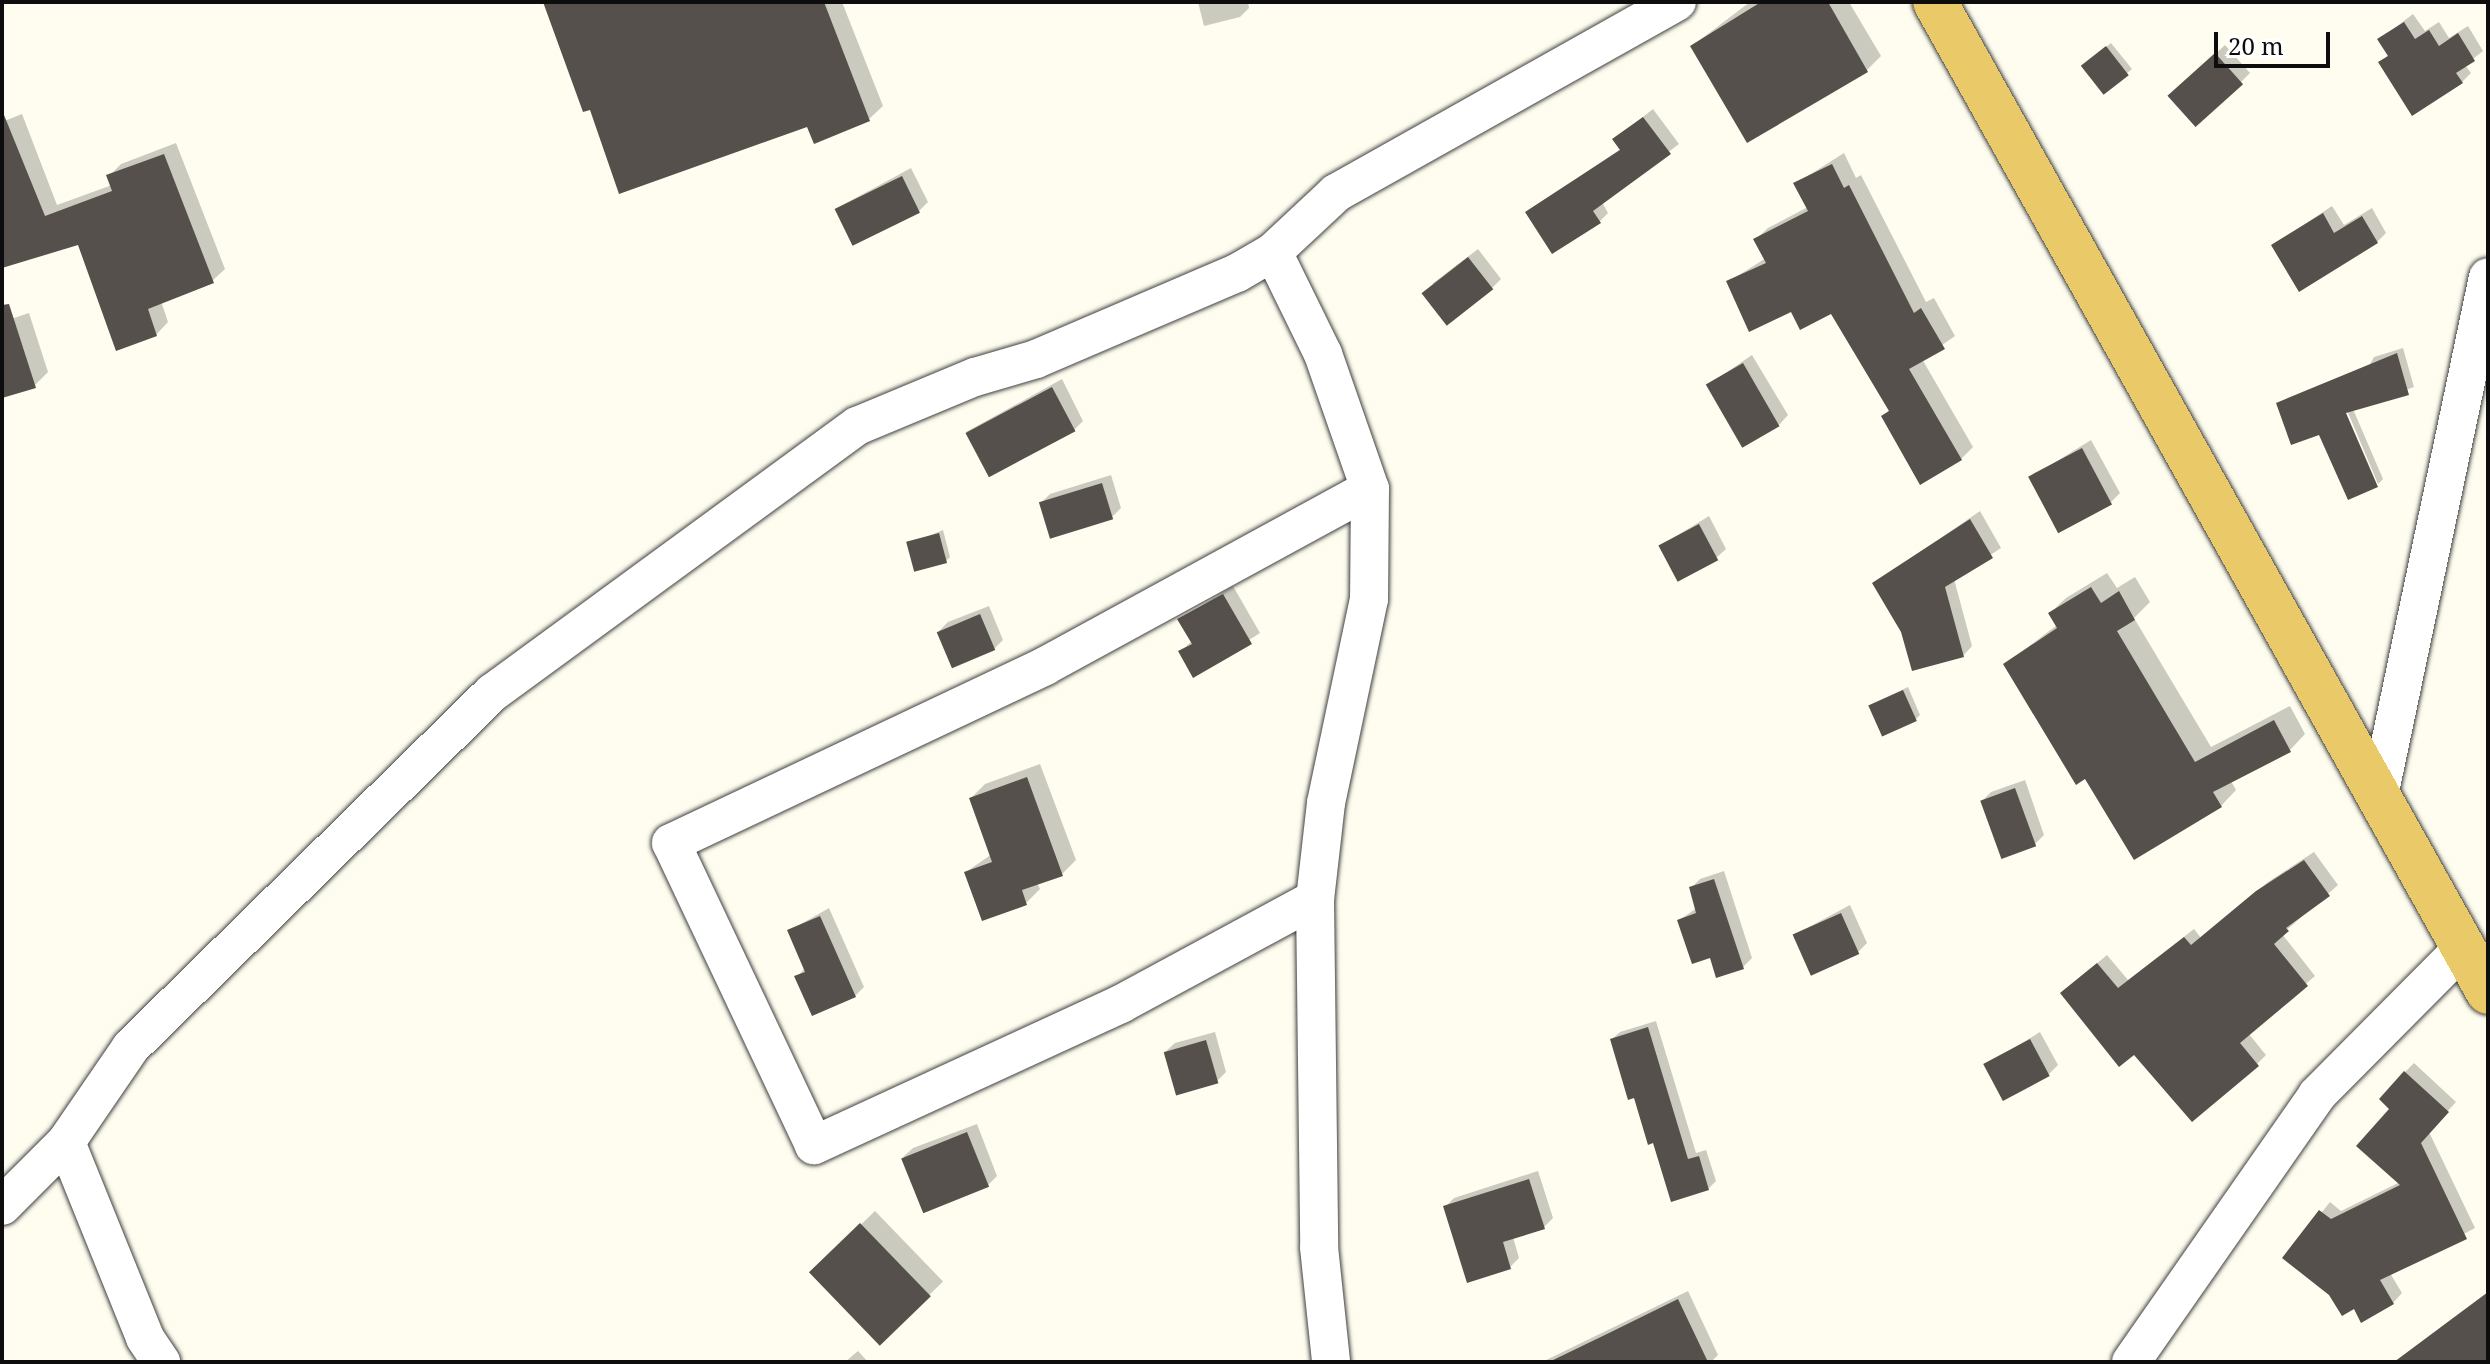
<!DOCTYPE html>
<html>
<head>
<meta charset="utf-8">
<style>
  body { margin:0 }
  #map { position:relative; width:2490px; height:1364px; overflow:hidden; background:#fefdef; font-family:"Noto Serif",serif }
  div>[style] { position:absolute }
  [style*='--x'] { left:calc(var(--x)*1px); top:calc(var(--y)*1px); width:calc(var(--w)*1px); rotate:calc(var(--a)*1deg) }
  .shadow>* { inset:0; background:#0003; transform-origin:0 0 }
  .building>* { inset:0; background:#55504b; transform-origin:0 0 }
  .roads { filter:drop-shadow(0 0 2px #404040) drop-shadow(0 0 2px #404040) }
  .minor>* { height:38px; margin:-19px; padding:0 19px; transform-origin:19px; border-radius:19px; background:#fff }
  .trunk>* { height:44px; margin:-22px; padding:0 22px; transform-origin:22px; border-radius:22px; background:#eac969 }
  span { translate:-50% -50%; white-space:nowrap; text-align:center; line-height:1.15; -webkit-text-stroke:8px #fff; paint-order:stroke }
  .frame { position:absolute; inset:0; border:4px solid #0d0d0d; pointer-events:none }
  .scale { position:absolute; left:2214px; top:32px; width:116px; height:36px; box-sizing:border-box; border:4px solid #0d0d0d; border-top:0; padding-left:10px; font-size:24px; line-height:28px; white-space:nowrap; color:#0d0d0d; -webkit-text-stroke:6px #fff; paint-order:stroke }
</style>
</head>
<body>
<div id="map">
  <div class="shadow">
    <i style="clip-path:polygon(546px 2px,842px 2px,883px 106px,869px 119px,808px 125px,592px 107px)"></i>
    <i style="clip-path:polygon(1198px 2px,1248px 2px,1249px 8px,1240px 17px,1204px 26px)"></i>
    <i style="clip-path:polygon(1750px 2px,1849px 2px,1881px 56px,1867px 70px,1692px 46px)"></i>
    <i style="clip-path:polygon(2413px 14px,2425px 31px,2439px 22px,2449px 38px,2468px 26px,2483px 51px,2465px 65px,2471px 73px,2462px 82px,2381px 63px,2389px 54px,2380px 39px)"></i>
    <i style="clip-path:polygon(2111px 43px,2132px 69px,2104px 92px,2088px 62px)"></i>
    <i style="clip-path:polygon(2225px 45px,2250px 73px,2241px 82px,2179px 87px)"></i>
    <i style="clip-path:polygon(1653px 109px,1679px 144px,1602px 202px,1608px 213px,1599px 222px,1528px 212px,1622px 148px,1615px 139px)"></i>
    <i style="clip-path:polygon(22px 114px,57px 205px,112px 185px,109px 176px,121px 164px,176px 143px,225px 269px,212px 281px,161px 301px,168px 322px,156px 335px,79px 243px,2px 265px,2px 122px)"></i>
    <i style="clip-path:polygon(1844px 153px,1856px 178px,1861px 175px,1926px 302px,1934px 298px,1955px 336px,1922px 359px,1973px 447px,1961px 459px,1883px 416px,1890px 410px,1832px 311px,1792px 310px,1728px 282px,1766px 258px,1756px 239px,1768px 228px,1808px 207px,1795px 184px)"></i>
    <i style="clip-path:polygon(911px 168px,928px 202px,919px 211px,837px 208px)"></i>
    <i style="clip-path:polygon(2332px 206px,2344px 225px,2372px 208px,2386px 233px,2377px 242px,2273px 245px)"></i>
    <i style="clip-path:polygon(1478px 249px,1501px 279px,1492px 288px,1432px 284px)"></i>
    <i style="clip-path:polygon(29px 313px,48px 372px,34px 386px,2px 396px,2px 322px)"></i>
    <i style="clip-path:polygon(2403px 348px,2414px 387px,2353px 409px,2383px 479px,2378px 484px,2344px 403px,2320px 432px,2278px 403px,2369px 366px,2374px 357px)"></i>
    <i style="clip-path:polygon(1752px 355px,1788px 415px,1779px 425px,1708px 385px)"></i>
    <i style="clip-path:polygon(1062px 379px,1083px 421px,1074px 430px,966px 432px)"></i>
    <i style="clip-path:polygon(2091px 440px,2120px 493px,2111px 502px,2031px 477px)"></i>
    <i style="clip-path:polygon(1111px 475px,1121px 508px,1112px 517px,1041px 503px,1050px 494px)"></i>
    <i style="clip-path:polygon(1980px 511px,2001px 548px,1954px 579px,1972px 646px,1963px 656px,1903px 632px,1874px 584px)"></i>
    <i style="clip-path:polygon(1709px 516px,1726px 549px,1716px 558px,1660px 546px)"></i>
    <i style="clip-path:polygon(943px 530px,950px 557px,946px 561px,909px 544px)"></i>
    <i style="clip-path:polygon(2107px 573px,2117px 588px,2135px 577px,2150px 602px,2134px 618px,2211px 747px,2290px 706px,2305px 734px,2290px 750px,2231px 781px,2236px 790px,2221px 806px,2085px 776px,2006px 664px,2057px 625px,2050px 613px,2066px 598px)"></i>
    <i style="clip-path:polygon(1233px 586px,1260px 633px,1194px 675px,1180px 652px,1192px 641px,1180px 619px)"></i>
    <i style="clip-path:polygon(989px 606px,1003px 640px,994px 649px,939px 631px,948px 622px)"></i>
    <i style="clip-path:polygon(1908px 687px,1920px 715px,1916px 719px,1870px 705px)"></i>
    <i style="clip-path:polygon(1040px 764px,1076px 860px,1062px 874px,1037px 883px,1040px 889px,1026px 903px,966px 872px,992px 854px,971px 798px,985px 784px)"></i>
    <i style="clip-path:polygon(2025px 780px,2044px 835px,2035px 844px,1982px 801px,1991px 792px)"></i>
    <i style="clip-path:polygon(2314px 852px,2338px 885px,2282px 934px,2315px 976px,2248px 1033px,2266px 1055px,2257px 1064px,2072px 984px,2107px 955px,2128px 980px,2194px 929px,2201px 938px,2268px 882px)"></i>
    <i style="clip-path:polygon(1724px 871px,1752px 958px,1743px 967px,1711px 955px,1679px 920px,1697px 908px,1691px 888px,1700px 879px)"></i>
    <i style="clip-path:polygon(1850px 905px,1867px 943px,1858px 952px,1794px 935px)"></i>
    <i style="clip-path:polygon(829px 908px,864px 987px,855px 996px,797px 977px,805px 968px,789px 931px)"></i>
    <i style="clip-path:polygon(1656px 1021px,1696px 1153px,1706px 1150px,1716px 1181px,1708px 1189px,1654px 1141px,1612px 1039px,1620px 1032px)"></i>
    <i style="clip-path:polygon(1215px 1032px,1226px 1072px,1217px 1081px,1165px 1052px,1175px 1043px)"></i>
    <i style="clip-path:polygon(2040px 1032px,2058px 1065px,2049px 1074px,1986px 1065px)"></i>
    <i style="clip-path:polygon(2414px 1063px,2456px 1102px,2429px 1132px,2475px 1228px,2390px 1273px,2402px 1293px,2393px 1303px,2354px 1306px,2285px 1258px,2330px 1202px,2341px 1211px,2400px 1182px,2392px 1109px,2405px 1072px)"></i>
    <i style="clip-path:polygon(977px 1124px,997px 1176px,988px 1185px,903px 1157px,913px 1148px)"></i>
    <i style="clip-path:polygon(1538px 1171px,1553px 1218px,1544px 1227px,1513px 1237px,1519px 1258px,1510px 1267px,1445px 1207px,1454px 1198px)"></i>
    <i style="left:875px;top:1211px;width:98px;height:88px;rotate:46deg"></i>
    <i style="clip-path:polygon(1688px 1291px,1718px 1355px,1711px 1362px,1542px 1362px)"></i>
    <i style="clip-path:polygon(858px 1351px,868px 1362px,845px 1362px)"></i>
  </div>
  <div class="building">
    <i style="clip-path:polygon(543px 2px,824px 2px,870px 121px,814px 144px,807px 127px,619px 194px,590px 110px,583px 112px)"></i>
    <i style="clip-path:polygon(1761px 2px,1828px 2px,1868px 72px,1747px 143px,1690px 46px)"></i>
    <i style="clip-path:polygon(2404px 22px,2415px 39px,2429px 30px,2439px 46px,2458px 33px,2475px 61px,2456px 73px,2463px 83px,2412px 116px,2378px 62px,2388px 56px,2377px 39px)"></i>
    <i style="left:2106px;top:46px;width:37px;height:32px;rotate:52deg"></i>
    <i style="left:2215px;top:53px;width:42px;height:64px;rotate:48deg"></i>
    <i style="clip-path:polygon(2px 110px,45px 216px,112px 191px,106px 175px,164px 154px,214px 283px,148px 309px,157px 336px,116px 351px,78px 245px,2px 268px)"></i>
    <i style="clip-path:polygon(1643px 117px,1671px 154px,1593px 211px,1601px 223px,1552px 254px,1525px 212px,1620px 150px,1612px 139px)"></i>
    <i style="clip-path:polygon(1832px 164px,1844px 188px,1849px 185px,1914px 313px,1921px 308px,1945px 349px,1909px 369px,1962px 460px,1920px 485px,1881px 416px,1889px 411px,1831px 314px,1800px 330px,1791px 312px,1749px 332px,1726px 281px,1766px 263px,1753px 239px,1808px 211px,1793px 183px)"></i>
    <i style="left:902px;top:176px;width:41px;height:75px;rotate:64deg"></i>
    <i style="clip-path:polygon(2323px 213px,2334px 233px,2362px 216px,2378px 243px,2299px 292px,2271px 245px)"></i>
    <i style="left:1468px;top:257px;width:41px;height:59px;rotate:52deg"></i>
    <i style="clip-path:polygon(9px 304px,36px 388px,2px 398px,2px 305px)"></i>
    <i style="clip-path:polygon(2397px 353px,2409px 395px,2346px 413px,2378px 487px,2348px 500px,2319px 435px,2291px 445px,2276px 403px)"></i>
    <i style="left:1743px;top:363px;width:73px;height:43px;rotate:60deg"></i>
    <i style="left:1052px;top:387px;width:50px;height:98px;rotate:62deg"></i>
    <i style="left:2082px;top:448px;width:64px;height:61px;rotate:62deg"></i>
    <i style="left:1102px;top:483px;width:38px;height:66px;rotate:73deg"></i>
    <i style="clip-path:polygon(1970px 519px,1993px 558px,1945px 587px,1964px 657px,1912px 671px,1901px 632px,1872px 583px)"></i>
    <i style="left:1699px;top:524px;width:41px;height:46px;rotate:62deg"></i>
    <i style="left:939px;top:533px;width:31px;height:34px;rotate:75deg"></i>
    <i style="clip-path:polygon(2091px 587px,2101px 603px,2119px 591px,2135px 620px,2117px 631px,2195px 762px,2274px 720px,2291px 752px,2213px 792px,2222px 807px,2134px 860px,2085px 779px,2076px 785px,2003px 664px,2057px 628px,2048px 613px)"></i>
    <i style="clip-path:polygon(1223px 594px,1252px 644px,1193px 678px,1178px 651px,1192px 644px,1177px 619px)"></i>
    <i style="left:980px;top:614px;width:39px;height:47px;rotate:67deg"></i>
    <i style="left:1903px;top:690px;width:34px;height:38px;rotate:66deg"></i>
    <i style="clip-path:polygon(1027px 777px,1063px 876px,1022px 890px,1027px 905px,982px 921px,964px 872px,992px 862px,969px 798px)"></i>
    <i style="left:2015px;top:788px;width:62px;height:37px;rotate:70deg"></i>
    <i style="clip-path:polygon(2304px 860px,2330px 896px,2286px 928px,2289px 931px,2274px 944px,2308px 986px,2240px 1043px,2259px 1066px,2192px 1122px,2134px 1055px,2119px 1067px,2060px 993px,2097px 963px,2118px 988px,2184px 937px,2191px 945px,2256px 891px)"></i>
    <i style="clip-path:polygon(1714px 879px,1744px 969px,1716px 978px,1710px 958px,1692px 964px,1677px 920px,1696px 913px,1689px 887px)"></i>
    <i style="left:1841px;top:913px;width:45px;height:53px;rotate:66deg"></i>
    <i style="clip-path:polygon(820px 916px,856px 997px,812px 1016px,794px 976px,805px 972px,787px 930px)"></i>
    <i style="clip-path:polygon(1648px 1027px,1688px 1159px,1699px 1156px,1709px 1190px,1671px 1202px,1653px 1143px,1648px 1145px,1634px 1098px,1628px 1100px,1610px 1039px)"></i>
    <i style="left:2030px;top:1039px;width:42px;height:53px;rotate:62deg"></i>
    <i style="left:1206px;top:1040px;width:45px;height:44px;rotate:74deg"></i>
    <i style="clip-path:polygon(2404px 1071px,2449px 1112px,2421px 1143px,2467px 1239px,2380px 1280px,2394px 1304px,2361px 1323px,2354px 1309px,2342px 1316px,2329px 1295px,2282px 1258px,2319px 1210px,2331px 1219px,2400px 1185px,2356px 1146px,2389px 1109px,2379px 1099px)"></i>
    <i style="left:967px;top:1132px;width:59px;height:71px;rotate:68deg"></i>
    <i style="clip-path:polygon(1529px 1179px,1545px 1229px,1503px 1242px,1511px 1269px,1467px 1283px,1443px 1206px)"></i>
    <i style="left:860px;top:1223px;width:102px;height:71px;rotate:46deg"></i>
    <i style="clip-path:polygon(2488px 1292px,2488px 1362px,2394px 1362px)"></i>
    <i style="clip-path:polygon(1678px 1299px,1708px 1362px,1549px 1362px,1609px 1333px)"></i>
  </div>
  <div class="roads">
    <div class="minor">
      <i style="--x:1273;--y:252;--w:114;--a:63.9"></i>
      <i style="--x:1323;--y:354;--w:143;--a:70.8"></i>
      <i style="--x:1370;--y:489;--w:110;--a:90.5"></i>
      <i style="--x:1369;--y:599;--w:208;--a:101.9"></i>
      <i style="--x:1326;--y:803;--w:97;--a:96.5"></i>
      <i style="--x:1315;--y:899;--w:348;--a:89.3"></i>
      <i style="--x:1319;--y:1247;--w:116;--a:84"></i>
      <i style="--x:2379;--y:796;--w:530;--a:-78.14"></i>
      <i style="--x:1315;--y:899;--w:221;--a:151.6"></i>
      <i style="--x:1121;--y:1004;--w:338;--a:155.3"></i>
      <i style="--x:814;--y:1145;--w:334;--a:-115.3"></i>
      <i style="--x:671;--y:843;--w:414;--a:-25.3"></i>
      <i style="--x:1045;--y:666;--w:370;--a:-28.6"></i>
      <i style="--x:66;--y:1142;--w:211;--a:68"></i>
      <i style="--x:145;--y:1338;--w:29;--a:56"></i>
      <i style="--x:2;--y:1206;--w:91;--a:-45"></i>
      <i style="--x:66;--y:1142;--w:115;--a:-55.6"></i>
      <i style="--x:131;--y:1047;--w:506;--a:-44.44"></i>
      <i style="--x:492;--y:693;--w:452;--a:-36.2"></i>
      <i style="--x:857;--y:426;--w:128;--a:-22.6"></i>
      <i style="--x:975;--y:377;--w:64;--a:-16.4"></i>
      <i style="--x:1036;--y:359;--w:219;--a:-23.2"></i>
      <i style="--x:1237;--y:273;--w:42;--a:-30.3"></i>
      <i style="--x:1273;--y:252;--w:86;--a:-43.1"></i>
      <i style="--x:1336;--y:193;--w:391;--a:-29.3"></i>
      <i style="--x:2131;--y:1362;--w:325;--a:-55.1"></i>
      <i style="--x:2317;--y:1095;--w:207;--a:-45.2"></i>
    </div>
    <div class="trunk">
      <i style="--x:1935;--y:2;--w:1134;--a:60.81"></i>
    </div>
  </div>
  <div class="frame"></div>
  <div class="scale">20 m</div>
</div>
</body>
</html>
